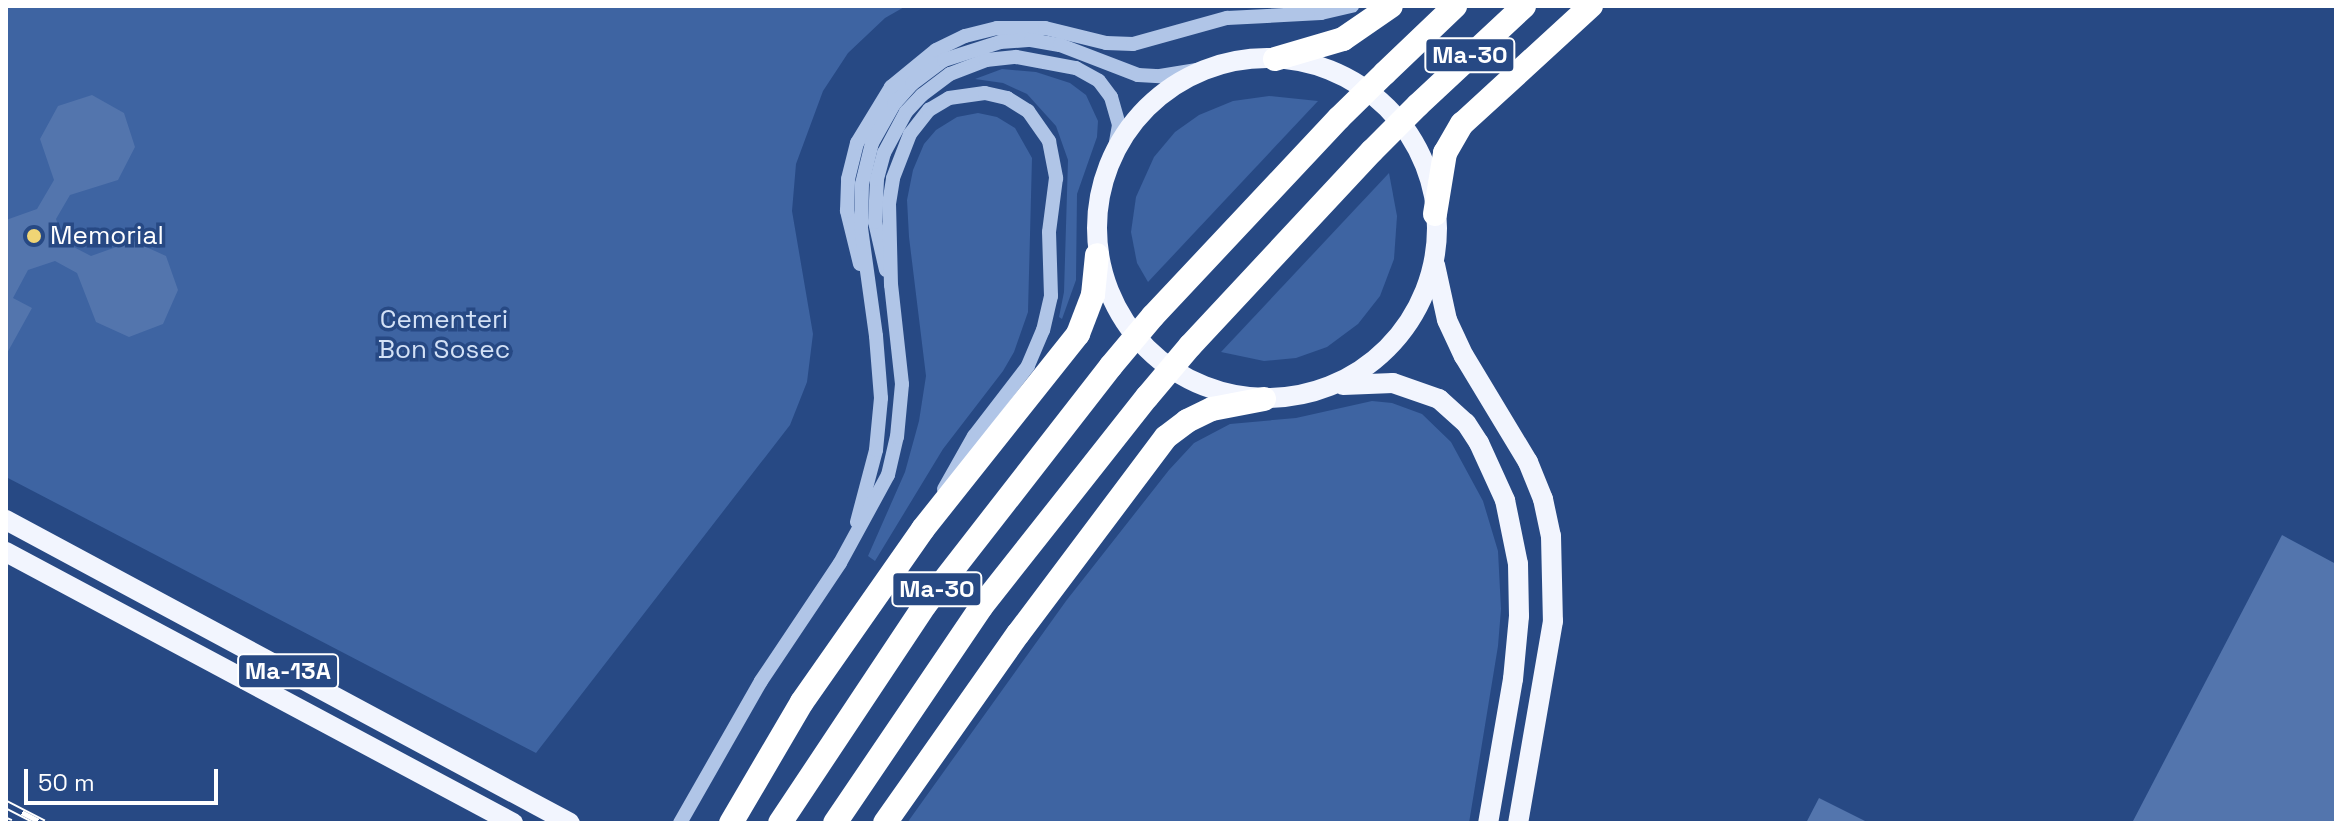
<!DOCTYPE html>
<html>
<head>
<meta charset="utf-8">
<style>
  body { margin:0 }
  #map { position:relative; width:2342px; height:829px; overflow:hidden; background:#274984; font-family:"Space Grotesk",sans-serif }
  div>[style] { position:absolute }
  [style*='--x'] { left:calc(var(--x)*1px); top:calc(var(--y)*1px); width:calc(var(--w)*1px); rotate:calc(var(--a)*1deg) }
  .green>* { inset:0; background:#3e64a2 }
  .building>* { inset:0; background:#5375ad }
  .minor>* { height:14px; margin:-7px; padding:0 7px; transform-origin:7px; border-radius:7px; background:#b0c5e7 }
  .major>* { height:20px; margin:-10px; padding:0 10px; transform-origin:10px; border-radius:10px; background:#f2f5fe }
  .major>.ring { margin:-10px; padding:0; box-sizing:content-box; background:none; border:20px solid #f2f5fe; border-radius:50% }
  .highway>* { height:24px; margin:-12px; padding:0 12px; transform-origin:12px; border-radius:12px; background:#fff }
  .rail>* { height:9px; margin-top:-4.5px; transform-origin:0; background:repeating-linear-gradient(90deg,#274984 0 18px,#fff 0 36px); box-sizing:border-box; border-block:2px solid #fff }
  .highway-bridge>* { height:24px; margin:-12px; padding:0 12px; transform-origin:12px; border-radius:12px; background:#fff }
  .dots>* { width:22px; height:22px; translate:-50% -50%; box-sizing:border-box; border:4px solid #274984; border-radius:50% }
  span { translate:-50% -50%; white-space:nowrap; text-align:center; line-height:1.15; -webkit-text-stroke:7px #274984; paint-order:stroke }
  .shield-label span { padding:2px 6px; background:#274984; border:2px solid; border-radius:6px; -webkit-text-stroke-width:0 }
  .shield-label { font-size:24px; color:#fff; font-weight:700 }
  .poi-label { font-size:26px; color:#fff }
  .left { translate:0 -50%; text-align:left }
  .park-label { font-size:26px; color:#d3e1f6 }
  .frame { position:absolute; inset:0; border:8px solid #fff; pointer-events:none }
  .scale { position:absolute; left:24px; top:769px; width:194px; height:36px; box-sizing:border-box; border:4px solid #fff; border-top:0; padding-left:10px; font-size:24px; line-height:28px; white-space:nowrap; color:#fff; -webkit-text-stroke:6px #274984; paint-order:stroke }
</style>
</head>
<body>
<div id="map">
  <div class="green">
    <i style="clip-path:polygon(6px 6px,906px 6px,885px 18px,848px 53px,823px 91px,796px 164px,792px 211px,813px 334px,807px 382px,790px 425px,536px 753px,6px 477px)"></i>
    <i style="clip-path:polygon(1002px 69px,1036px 72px,1070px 83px,1086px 95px,1098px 121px,1097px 137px,1077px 194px,1076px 280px,1062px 319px,1059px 317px,1064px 292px,1068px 160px,1056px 126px,1027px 94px,1003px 83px,975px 79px)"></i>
    <i style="clip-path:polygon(1269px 96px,1318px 101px,1148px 282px,1137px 263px,1131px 232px,1136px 197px,1154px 157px,1175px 132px,1199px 115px,1233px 101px)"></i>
    <i style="clip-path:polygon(978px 113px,997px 117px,1015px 128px,1032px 158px,1028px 312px,1014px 352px,1003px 371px,943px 449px,875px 561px,868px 556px,905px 472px,919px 421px,926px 376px,909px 237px,907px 200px,913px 170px,924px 144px,936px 130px,957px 117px)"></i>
    <i style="clip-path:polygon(1389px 173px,1397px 216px,1394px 259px,1380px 296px,1358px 324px,1327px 347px,1296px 358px,1264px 361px,1221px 352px)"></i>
    <i style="clip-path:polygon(1372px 401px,1392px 403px,1422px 414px,1451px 442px,1483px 501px,1498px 551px,1501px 609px,1498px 646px,1469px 823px,907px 823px,1066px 601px,1169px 470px,1194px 443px,1230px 424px,1296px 418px)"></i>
  </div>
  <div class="building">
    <i style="clip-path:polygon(92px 95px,124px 113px,135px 147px,118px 180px,70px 195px,56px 219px,64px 242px,91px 256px,133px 241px,166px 256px,178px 290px,163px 324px,129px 337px,96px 322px,77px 273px,55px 261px,28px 270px,13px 298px,32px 308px,6px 355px,6px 220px,37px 209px,54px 180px,40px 139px,58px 106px)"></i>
    <i style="clip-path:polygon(2282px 535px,2336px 564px,2336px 823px,2132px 823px)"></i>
    <i style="clip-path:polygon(1819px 798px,1869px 823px,1806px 823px)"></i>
  </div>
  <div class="minor">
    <i style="--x:860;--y:264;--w:55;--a:-103.8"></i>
    <i style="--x:847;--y:211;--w:32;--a:-88"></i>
    <i style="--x:848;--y:179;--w:37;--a:-76"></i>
    <i style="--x:857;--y:143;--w:66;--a:-58.7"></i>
    <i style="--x:891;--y:87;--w:58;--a:-39.4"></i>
    <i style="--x:936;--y:50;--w:32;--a:-26"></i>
    <i style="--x:965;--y:36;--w:33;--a:-14"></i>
    <i style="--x:997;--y:28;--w:48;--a:0"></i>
    <i style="--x:1045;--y:28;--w:63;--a:13.8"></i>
    <i style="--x:1106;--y:43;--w:27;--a:2"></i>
    <i style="--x:1133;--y:44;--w:98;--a:-15.5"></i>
    <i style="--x:1227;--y:18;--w:94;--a:-3"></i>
    <i style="--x:1321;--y:13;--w:32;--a:-13"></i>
    <i style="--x:886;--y:270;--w:49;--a:-102.9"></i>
    <i style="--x:875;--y:222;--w:43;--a:-87.3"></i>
    <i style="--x:877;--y:179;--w:27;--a:-75"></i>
    <i style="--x:884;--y:153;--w:47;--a:-61.8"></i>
    <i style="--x:906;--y:112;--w:23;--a:-47"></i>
    <i style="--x:922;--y:95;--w:35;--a:-37"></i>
    <i style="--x:950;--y:74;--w:39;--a:-21"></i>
    <i style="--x:986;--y:60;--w:30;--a:-6"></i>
    <i style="--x:1016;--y:57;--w:61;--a:10.4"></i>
    <i style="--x:1076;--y:68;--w:26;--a:29"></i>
    <i style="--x:1099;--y:81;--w:20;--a:53"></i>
    <i style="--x:1111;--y:97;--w:29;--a:74"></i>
    <i style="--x:1119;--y:125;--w:27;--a:100"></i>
    <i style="--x:857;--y:522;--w:74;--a:-75.2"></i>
    <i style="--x:876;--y:450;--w:52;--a:-84.5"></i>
    <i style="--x:881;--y:398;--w:62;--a:-94.6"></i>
    <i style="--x:876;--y:336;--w:109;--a:-97.9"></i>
    <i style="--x:861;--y:228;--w:44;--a:-88.7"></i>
    <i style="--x:862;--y:184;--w:42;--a:-76.3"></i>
    <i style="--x:872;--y:143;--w:45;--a:-60.6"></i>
    <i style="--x:894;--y:104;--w:27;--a:-48"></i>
    <i style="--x:912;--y:84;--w:40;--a:-37"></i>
    <i style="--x:944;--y:60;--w:59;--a:-17.8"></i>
    <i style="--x:1000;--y:42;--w:31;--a:-4"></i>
    <i style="--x:1031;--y:40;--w:29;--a:10"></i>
    <i style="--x:1060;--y:45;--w:84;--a:21"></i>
    <i style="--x:1138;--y:75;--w:22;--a:3"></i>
    <i style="--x:1160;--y:76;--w:56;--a:-9.3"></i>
    <i style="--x:680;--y:823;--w:163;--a:-60.3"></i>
    <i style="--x:761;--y:681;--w:142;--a:-56.2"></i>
    <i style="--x:840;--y:563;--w:100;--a:-61.4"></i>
    <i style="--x:888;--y:475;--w:39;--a:-77"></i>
    <i style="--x:897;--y:437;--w:53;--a:-84.6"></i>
    <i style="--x:902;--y:384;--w:100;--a:-96.3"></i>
    <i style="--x:891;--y:285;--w:81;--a:-91.4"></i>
    <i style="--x:889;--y:204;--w:26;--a:-81"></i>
    <i style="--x:893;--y:178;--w:47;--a:-68.9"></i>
    <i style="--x:910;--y:134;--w:31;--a:-52"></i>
    <i style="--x:929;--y:110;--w:23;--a:-31"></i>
    <i style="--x:949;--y:98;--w:36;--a:-8"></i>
    <i style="--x:985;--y:93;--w:23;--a:13"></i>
    <i style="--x:1007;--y:98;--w:25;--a:32"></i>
    <i style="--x:1028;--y:111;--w:37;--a:55"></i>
    <i style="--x:1049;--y:141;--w:38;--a:79"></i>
    <i style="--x:1056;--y:178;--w:54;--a:97.4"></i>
    <i style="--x:1049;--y:232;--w:64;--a:88.2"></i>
    <i style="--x:1051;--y:296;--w:35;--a:103"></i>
    <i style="--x:1043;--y:330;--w:39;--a:113"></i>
    <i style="--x:1028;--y:366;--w:88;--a:127.6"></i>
    <i style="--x:974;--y:436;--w:61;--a:119.5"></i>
  </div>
  <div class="major">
    <i class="ring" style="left:1097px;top:58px;width:320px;height:320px"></i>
    <i style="--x:1435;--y:265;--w:56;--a:77.7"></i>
    <i style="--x:1447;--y:320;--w:40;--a:65"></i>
    <i style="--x:1464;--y:356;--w:124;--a:58.9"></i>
    <i style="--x:1528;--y:462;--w:40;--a:68"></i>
    <i style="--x:1543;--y:499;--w:38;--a:78"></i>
    <i style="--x:1551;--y:536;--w:85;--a:88.7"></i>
    <i style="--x:1553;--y:621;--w:205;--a:99.8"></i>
    <i style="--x:1343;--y:385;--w:50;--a:-2.3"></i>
    <i style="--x:1393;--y:383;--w:49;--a:19.2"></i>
    <i style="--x:1439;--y:399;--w:36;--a:42"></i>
    <i style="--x:1466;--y:423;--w:24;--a:57"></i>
    <i style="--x:1479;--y:443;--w:63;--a:65.5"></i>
    <i style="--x:1505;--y:500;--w:65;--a:78.5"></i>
    <i style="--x:1518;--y:564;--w:52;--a:88.9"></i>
    <i style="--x:1519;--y:616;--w:63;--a:95.4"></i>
    <i style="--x:1513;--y:679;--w:146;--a:99.8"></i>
    <i style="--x:6;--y:520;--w:640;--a:28.25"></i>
    <i style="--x:6;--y:552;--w:575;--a:28.13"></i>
  </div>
  <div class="highway">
    <i style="--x:1275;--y:59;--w:71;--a:-16.4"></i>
    <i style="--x:1343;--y:39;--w:58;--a:-34.5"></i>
    <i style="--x:1385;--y:73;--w:97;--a:-43.7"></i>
    <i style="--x:1418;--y:105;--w:145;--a:-43"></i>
    <i style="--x:1435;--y:214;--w:62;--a:-80.7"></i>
    <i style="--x:1445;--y:153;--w:34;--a:-60"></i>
    <i style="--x:1462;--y:124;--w:175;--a:-42.5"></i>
    <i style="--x:1153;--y:316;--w:272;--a:-46.8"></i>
    <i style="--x:1190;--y:346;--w:267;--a:-47"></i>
    <i style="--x:731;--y:823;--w:140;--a:-59.6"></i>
    <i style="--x:802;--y:702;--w:211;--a:-55"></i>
    <i style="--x:923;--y:529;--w:249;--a:-51.5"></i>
    <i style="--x:1078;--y:334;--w:42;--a:-69"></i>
    <i style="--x:1093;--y:295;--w:40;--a:-84.3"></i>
    <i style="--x:780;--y:823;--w:262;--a:-56.4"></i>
    <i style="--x:925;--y:605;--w:303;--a:-52.1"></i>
    <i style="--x:835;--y:823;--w:261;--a:-55.9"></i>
    <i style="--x:981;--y:607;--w:268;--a:-51.7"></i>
    <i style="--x:885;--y:823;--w:231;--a:-54.9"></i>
    <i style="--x:1018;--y:634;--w:246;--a:-53.1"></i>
    <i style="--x:1166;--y:437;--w:26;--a:-37"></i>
    <i style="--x:1187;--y:421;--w:28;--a:-26"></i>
    <i style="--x:1212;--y:409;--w:53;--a:-10.9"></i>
  </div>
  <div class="rail">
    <i style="--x:6;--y:804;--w:42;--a:27.2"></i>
    <i style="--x:6;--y:821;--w:5;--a:22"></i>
  </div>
  <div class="highway-bridge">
    <i style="--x:1339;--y:118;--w:64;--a:-44.4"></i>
    <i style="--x:1372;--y:151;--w:65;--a:-45"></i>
    <i style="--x:1111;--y:366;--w:65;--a:-50"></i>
    <i style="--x:1147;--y:397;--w:67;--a:-49.9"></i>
  </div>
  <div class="dots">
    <i style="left:34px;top:236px;background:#f0d575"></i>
  </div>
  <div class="shield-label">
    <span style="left:1470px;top:55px">Ma-30</span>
    <span style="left:937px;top:589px">Ma-30</span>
    <span style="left:288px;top:671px">Ma-13A</span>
  </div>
  <div class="poi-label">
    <span class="left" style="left:50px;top:236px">Memorial</span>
  </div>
  <div class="park-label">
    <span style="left:444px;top:335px">Cementeri<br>Bon Sosec</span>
  </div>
  <div class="frame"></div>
  <div class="scale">50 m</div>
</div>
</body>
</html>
